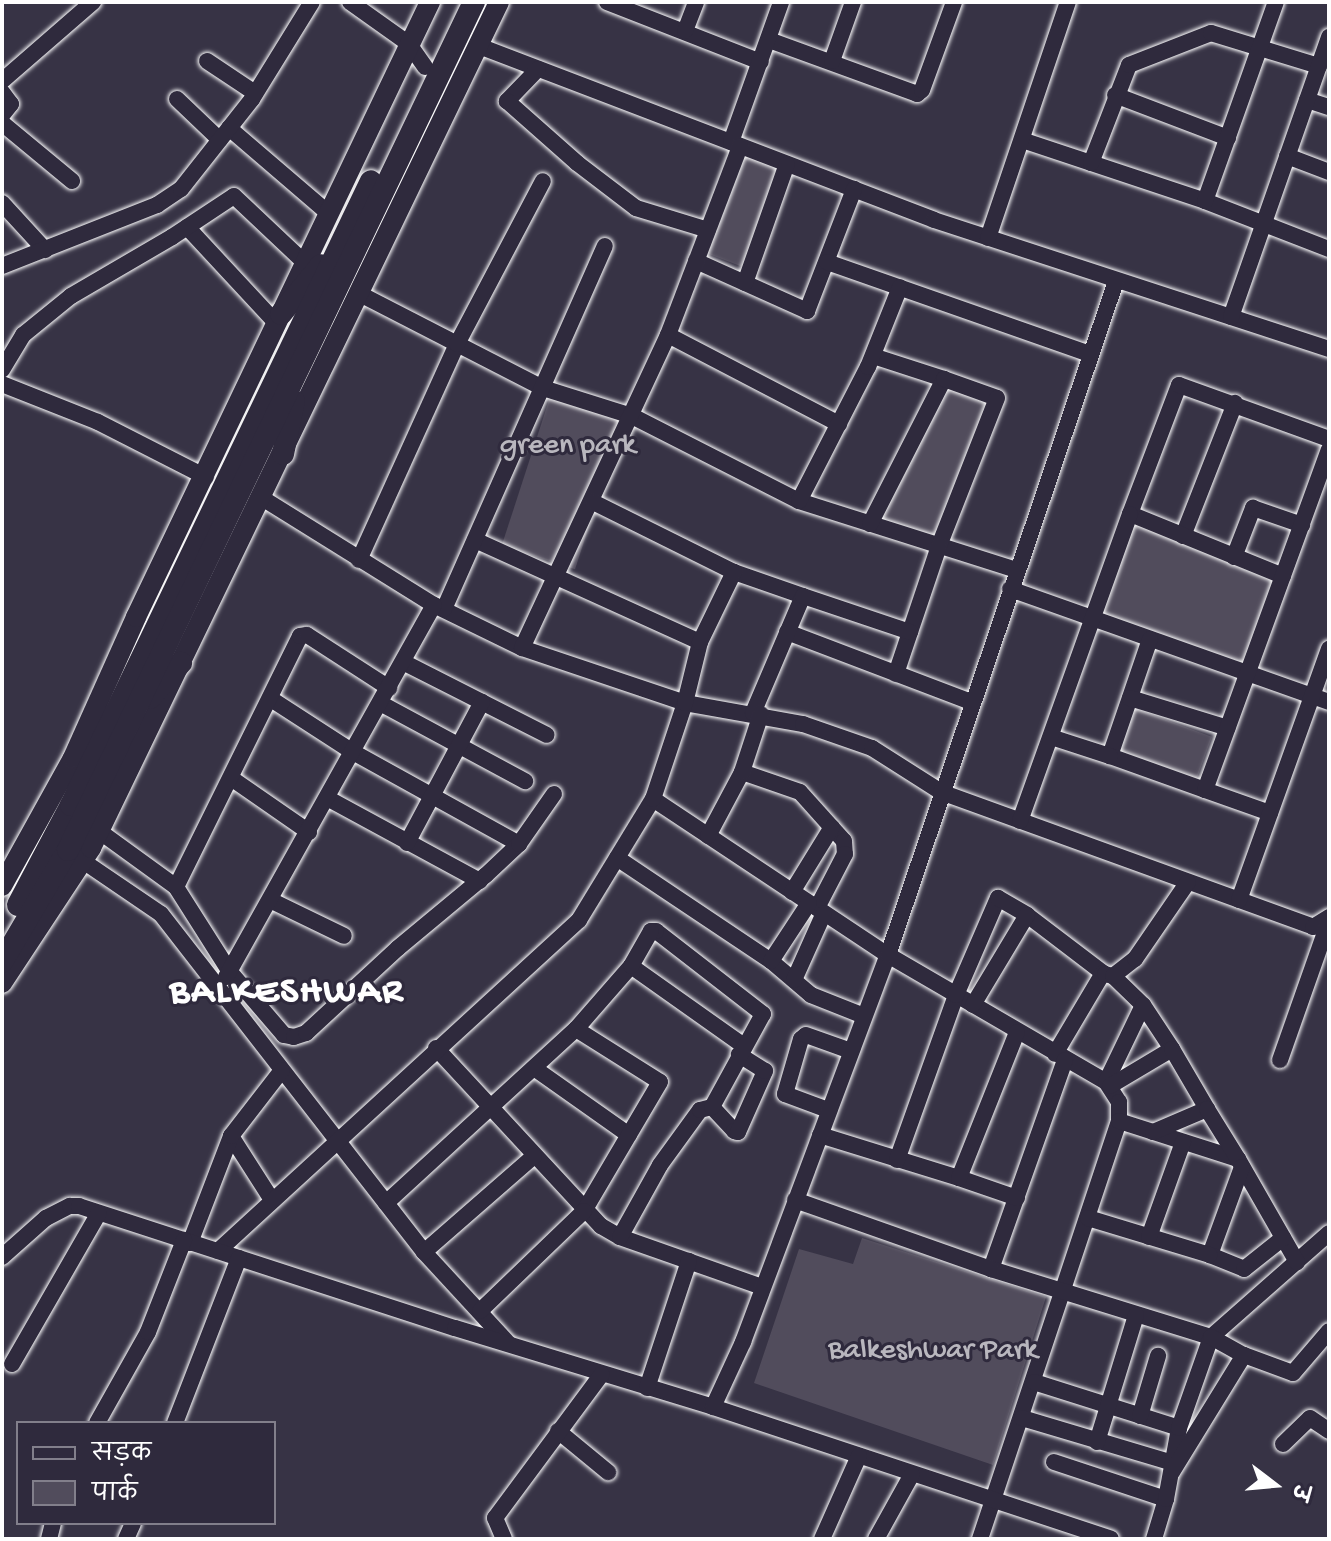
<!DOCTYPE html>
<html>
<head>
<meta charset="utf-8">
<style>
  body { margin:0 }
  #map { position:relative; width:1331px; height:1541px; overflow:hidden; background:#373345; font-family:"Gochi Hand","Playpen Sans Deva",sans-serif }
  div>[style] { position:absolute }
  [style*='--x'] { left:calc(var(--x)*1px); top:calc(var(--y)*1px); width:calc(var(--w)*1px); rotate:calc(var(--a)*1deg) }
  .green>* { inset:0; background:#514c5c; transform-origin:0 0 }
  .roads { filter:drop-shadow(0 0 2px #fff) drop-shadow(0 0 2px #fff) }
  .minor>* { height:16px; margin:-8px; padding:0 8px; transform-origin:8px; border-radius:8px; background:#2f2a3d }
  .major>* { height:20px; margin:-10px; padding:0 10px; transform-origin:10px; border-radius:10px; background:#2f2a3d }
  .highway>* { height:22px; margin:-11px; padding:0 11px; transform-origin:11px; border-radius:11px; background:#2f2a3d }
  span { translate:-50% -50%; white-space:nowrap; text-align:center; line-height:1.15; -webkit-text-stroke:6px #2f2a3d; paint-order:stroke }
  .park-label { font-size:30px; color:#b9b7be }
  .district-label { font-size:38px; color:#fff; font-weight:700; letter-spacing:2px }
  .frame { position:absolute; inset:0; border:4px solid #fff; pointer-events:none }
  .legend { position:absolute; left:16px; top:1421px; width:260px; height:104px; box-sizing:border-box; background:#2f2a3d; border:2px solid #827f8b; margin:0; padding:10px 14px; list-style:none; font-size:24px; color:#fff }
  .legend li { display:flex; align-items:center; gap:16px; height:40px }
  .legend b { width:40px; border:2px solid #827f8b }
  .north { position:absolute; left:1235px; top:1445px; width:80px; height:80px; -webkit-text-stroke:6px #2f2a3d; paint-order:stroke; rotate:106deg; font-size:22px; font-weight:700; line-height:32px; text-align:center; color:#fff }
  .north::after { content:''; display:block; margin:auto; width:28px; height:36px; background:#fff; clip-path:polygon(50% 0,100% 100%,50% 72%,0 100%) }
</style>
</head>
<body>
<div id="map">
  <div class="green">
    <i style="left:744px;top:155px;width:39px;height:105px;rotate:21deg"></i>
    <i style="clip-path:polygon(949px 385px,988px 402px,934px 537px,881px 521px)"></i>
    <i style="left:550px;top:397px;width:77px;height:156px;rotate:18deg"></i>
    <i style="left:1134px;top:519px;width:156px;height:102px;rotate:23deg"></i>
    <i style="left:1133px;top:708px;width:84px;height:49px;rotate:20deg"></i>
    <i style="clip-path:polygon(862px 1238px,1046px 1297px,993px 1465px,754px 1383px,799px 1249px,853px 1264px)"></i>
  </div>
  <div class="roads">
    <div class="minor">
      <i style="--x:350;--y:2;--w:72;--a:35.4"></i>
      <i style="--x:409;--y:44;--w:28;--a:55"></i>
      <i style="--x:607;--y:2;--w:165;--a:21.3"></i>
      <i style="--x:685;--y:31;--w:31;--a:-69"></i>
      <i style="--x:769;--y:40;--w:158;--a:20"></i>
      <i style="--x:917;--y:94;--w:6;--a:-39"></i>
      <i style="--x:922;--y:90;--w:94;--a:-70"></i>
      <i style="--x:479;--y:46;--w:487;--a:20.9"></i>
      <i style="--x:934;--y:220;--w:416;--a:18.1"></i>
      <i style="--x:207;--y:61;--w:58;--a:33.7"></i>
      <i style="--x:832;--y:61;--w:63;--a:-70.4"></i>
      <i style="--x:538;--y:69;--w:45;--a:134.1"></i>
      <i style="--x:507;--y:101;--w:94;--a:41.5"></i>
      <i style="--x:577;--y:163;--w:74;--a:37.3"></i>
      <i style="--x:636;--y:208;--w:75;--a:17"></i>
      <i style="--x:2;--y:81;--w:121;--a:-41"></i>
      <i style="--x:2;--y:92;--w:15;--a:53"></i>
      <i style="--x:11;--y:104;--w:14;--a:129"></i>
      <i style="--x:1115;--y:95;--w:121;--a:20.8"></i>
      <i style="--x:177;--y:99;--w:59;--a:43.6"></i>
      <i style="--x:1307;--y:100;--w:23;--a:18"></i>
      <i style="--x:2;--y:123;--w:91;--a:39.6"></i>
      <i style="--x:229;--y:128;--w:130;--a:40.6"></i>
      <i style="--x:1022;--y:140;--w:193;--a:18.4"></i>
      <i style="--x:1205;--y:201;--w:133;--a:21.2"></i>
      <i style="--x:731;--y:142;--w:149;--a:-70.3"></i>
      <i style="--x:1287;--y:156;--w:45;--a:20.9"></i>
      <i style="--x:1091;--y:163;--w:105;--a:-68.8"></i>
      <i style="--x:1129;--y:65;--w:88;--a:-21.3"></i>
      <i style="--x:1211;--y:33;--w:113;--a:17"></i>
      <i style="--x:1205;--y:201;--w:211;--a:-70.4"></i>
      <i style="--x:2;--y:203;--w:64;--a:47.5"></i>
      <i style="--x:187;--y:227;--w:132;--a:47.1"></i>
      <i style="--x:988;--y:238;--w:249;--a:-71.3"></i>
      <i style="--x:696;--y:261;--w:122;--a:24.2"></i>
      <i style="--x:807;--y:311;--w:131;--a:-68.9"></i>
      <i style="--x:827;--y:262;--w:278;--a:19.3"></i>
      <i style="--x:2;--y:266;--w:167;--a:-21.5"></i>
      <i style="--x:157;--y:205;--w:29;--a:-34"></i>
      <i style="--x:181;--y:189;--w:115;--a:-51.7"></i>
      <i style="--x:252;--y:99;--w:114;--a:-58.3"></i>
      <i style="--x:745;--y:283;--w:126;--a:-70.6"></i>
      <i style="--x:360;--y:294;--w:206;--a:27.2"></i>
      <i style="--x:543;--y:388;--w:93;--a:17.5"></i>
      <i style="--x:632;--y:416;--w:187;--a:27"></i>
      <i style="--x:799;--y:501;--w:228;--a:17.6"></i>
      <i style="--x:1231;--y:317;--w:297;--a:-70.7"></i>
      <i style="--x:668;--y:335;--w:193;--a:27.5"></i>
      <i style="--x:873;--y:356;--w:75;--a:17.9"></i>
      <i style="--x:2;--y:370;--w:41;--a:-59"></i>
      <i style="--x:23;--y:335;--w:62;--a:-39.1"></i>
      <i style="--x:71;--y:296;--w:117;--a:-30.3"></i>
      <i style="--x:172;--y:237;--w:74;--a:-33.5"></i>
      <i style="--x:234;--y:196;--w:98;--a:43.3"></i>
      <i style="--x:2;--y:384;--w:103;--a:21.6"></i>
      <i style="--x:98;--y:422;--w:121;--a:27"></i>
      <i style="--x:262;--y:498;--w:203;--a:31.9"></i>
      <i style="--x:434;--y:605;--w:98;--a:26"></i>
      <i style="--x:522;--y:648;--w:172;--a:18.6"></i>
      <i style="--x:685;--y:703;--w:120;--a:10.1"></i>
      <i style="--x:803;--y:724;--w:73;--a:19.2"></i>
      <i style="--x:872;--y:748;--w:82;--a:32.5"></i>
      <i style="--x:941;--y:792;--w:396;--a:19.9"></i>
      <i style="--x:1313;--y:927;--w:19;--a:-32"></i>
      <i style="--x:799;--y:501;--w:151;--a:-62.8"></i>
      <i style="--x:868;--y:367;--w:86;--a:-68.2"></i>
      <i style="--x:870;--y:524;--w:163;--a:-63"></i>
      <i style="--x:944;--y:379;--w:56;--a:19.7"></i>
      <i style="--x:997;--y:398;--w:159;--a:111.4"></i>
      <i style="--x:939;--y:546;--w:135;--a:108.6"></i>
      <i style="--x:1183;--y:536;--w:143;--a:-68.6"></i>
      <i style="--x:475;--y:540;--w:247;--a:24.4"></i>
      <i style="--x:1234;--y:557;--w:53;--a:-68.8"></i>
      <i style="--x:1253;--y:508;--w:52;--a:19.1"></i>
      <i style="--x:359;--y:560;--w:237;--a:-65.6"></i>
      <i style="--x:457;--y:344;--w:184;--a:-62.2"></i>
      <i style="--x:734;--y:572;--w:73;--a:19.2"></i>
      <i style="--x:1283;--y:576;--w:165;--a:-157.9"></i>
      <i style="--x:1130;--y:514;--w:138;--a:-69.2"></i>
      <i style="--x:1179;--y:385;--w:159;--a:19.8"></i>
      <i style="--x:1010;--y:589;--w:338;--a:19.5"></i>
      <i style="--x:444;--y:609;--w:397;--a:-66.1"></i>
      <i style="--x:787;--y:632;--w:197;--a:20.8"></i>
      <i style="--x:1150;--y:639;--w:124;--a:108.9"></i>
      <i style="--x:1110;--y:756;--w:101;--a:19.7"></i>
      <i style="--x:522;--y:648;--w:345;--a:-65"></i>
      <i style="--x:668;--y:335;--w:202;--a:-69.1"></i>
      <i style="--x:403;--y:662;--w:161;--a:26.9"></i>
      <i style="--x:1130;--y:698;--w:102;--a:17"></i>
      <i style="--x:271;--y:699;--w:98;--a:32.9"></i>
      <i style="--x:353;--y:752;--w:190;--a:29"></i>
      <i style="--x:380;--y:703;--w:165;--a:28.3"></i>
      <i style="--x:753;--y:713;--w:127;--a:-66.9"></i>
      <i style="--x:803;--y:596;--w:113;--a:18.6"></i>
      <i style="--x:1051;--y:737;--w:62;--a:17.9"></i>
      <i style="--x:742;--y:772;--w:61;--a:19"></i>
      <i style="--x:800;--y:792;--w:66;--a:48.1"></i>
      <i style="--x:844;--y:841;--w:13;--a:86"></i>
      <i style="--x:845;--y:854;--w:61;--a:117.4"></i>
      <i style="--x:231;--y:778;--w:95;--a:34.7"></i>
      <i style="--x:327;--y:798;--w:174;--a:28.5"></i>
      <i style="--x:653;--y:799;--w:282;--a:33.6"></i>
      <i style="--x:888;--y:955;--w:252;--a:30.2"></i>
      <i style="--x:1106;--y:1082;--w:24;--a:57"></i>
      <i style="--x:1119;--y:1102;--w:19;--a:90"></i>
      <i style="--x:1119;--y:1121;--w:441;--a:108.4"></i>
      <i style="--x:1270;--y:813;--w:69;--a:-160.5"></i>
      <i style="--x:1205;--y:790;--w:362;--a:-70"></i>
      <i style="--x:1020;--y:821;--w:326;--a:-70.3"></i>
      <i style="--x:99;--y:831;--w:95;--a:36"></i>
      <i style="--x:176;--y:887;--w:101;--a:57.6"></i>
      <i style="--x:230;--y:972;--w:83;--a:49.4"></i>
      <i style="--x:284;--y:1035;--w:10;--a:11"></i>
      <i style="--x:294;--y:1037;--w:13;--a:-18"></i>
      <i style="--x:306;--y:1033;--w:125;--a:-42.7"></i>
      <i style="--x:398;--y:948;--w:114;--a:-39.7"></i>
      <i style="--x:486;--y:875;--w:45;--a:-43.2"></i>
      <i style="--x:519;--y:844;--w:61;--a:-55"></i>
      <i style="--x:708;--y:836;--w:72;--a:-62"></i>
      <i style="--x:742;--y:772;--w:61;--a:-71.9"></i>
      <i style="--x:407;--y:843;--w:160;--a:-62"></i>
      <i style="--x:617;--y:858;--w:185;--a:33.8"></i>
      <i style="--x:771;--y:961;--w:52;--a:40.4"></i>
      <i style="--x:811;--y:995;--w:57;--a:21.6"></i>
      <i style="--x:83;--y:861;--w:94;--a:34.2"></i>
      <i style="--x:161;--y:914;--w:428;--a:52.1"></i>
      <i style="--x:424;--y:1252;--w:124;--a:47.3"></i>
      <i style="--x:176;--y:887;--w:280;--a:-63.7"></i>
      <i style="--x:300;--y:636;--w:7;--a:-8"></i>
      <i style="--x:307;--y:635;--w:98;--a:32.9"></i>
      <i style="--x:792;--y:892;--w:76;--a:-58.4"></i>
      <i style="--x:270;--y:900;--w:82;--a:25.9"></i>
      <i style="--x:1239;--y:900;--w:267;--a:-70.3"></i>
      <i style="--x:1027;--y:915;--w:96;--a:37.3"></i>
      <i style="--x:1103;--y:973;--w:94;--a:120.7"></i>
      <i style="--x:771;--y:961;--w:69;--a:-56.8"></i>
      <i style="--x:1105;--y:974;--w:8;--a:14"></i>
      <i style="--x:1113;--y:976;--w:42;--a:44"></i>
      <i style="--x:1113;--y:976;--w:28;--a:-38"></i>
      <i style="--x:1135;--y:959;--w:93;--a:-55.5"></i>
      <i style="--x:226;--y:977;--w:426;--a:-60.8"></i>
      <i style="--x:794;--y:980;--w:73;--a:-65.9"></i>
      <i style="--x:576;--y:1029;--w:84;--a:-48.9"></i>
      <i style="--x:631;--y:966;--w:138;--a:35.3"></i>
      <i style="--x:436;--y:1048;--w:243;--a:47.2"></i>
      <i style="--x:601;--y:1226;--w:22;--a:30"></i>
      <i style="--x:620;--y:1237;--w:151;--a:19.4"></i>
      <i style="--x:1065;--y:1060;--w:222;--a:109.5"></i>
      <i style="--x:991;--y:1269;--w:230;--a:17.2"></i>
      <i style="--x:1211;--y:1337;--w:157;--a:-41.4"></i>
      <i style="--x:1280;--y:1060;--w:147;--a:-70.6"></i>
      <i style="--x:534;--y:1068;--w:116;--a:35.2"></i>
      <i style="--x:1106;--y:1082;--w:85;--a:-64.3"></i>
      <i style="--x:1143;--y:1005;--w:53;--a:56.6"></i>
      <i style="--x:1110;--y:1086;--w:72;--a:-30.8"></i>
      <i style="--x:1172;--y:1049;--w:69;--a:59.7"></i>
      <i style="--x:712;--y:1107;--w:33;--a:47"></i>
      <i style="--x:734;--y:1131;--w:4;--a:14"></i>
      <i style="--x:738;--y:1132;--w:67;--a:-66.1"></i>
      <i style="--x:765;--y:1071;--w:31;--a:-148"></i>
      <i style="--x:828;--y:1110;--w:46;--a:-159.6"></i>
      <i style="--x:785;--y:1094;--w:57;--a:-73.8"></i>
      <i style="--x:801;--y:1039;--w:6;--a:-39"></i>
      <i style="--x:806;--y:1035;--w:48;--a:19.6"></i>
      <i style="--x:1119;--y:1121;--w:125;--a:17.7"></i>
      <i style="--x:1238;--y:1159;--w:119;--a:60.2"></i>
      <i style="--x:1153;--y:1132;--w:59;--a:-23.1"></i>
      <i style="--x:1207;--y:1109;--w:59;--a:58.2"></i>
      <i style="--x:820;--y:1135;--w:145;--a:17.2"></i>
      <i style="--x:231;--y:1136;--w:76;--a:57.4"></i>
      <i style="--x:897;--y:1160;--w:175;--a:-70.3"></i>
      <i style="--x:956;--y:995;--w:106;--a:-66.6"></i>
      <i style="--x:998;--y:898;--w:34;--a:30"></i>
      <i style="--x:1027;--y:915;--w:105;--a:121"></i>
      <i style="--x:1242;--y:1167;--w:94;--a:110"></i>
      <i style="--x:1210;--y:1255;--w:37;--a:22"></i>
      <i style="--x:1244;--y:1269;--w:50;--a:-38.5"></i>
      <i style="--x:1017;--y:1198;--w:61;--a:-161"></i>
      <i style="--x:959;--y:1178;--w:157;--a:-68.3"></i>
      <i style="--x:795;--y:1200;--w:208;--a:19.4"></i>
      <i style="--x:386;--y:1203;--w:258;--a:-42.5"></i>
      <i style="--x:576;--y:1029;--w:99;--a:32.2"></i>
      <i style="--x:660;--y:1082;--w:150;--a:120.5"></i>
      <i style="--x:584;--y:1211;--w:144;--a:136.1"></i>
      <i style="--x:1088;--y:1218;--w:127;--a:16.9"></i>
      <i style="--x:620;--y:1237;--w:82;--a:-60.9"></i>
      <i style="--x:660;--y:1165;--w:68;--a:-54"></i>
      <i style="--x:700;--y:1110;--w:12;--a:-14"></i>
      <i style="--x:712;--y:1107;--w:106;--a:-61.3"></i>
      <i style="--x:763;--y:1014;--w:135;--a:-142.2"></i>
      <i style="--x:656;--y:931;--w:5;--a:180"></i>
      <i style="--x:651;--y:931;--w:40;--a:119.7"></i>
      <i style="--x:1149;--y:1237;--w:101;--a:-70.3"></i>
      <i style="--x:190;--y:1243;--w:115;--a:-69"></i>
      <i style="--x:231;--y:1136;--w:83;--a:-52.3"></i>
      <i style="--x:218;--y:1251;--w:490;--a:-42.5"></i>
      <i style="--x:579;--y:920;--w:142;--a:-58.6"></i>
      <i style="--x:653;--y:799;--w:101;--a:-71.6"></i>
      <i style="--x:685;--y:703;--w:63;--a:-76.2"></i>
      <i style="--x:700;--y:642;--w:78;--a:-64.1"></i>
      <i style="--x:734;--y:572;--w:157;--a:-153.6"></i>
      <i style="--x:424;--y:1252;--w:146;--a:-41.1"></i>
      <i style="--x:2;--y:1257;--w:59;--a:-41.6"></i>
      <i style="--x:46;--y:1218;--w:27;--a:-27"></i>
      <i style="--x:70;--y:1206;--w:9;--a:0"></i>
      <i style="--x:79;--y:1206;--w:395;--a:18"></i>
      <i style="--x:455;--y:1328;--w:270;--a:17"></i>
      <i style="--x:713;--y:1407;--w:419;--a:18.3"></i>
      <i style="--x:1244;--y:1355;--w:52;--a:20.2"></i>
      <i style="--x:1293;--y:1373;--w:55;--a:-49.4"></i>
      <i style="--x:12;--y:1364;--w:174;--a:-60.1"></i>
      <i style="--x:1034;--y:1382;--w:152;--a:17.6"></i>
      <i style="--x:647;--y:1388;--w:134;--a:-71.7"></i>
      <i style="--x:713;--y:1407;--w:72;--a:-65.2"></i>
      <i style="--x:743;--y:1342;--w:413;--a:-69.5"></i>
      <i style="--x:888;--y:955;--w:712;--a:-71.31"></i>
      <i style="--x:1140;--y:1416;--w:63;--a:-73.3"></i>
      <i style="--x:1022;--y:1418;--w:158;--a:16.6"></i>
      <i style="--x:97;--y:1423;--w:104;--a:-60.7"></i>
      <i style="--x:148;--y:1332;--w:99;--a:-68.6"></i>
      <i style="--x:175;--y:1423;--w:177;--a:-68.8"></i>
      <i style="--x:558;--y:1431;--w:65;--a:39.4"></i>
      <i style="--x:1097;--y:1442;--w:133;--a:-72.9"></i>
      <i style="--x:1283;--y:1444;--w:37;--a:-44"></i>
      <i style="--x:1310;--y:1418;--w:23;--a:34"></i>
      <i style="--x:1054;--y:1462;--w:118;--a:18.3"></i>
      <i style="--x:49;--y:1539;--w:16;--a:-76"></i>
      <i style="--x:126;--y:1539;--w:17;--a:-66"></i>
      <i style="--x:504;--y:1539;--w:23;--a:-113"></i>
      <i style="--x:495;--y:1518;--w:179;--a:-53.4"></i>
      <i style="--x:822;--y:1539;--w:91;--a:-66"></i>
      <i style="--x:876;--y:1539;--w:74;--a:-61"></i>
      <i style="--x:1154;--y:1539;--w:42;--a:-73.3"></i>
      <i style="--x:1166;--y:1499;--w:72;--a:-79.6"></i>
      <i style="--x:1179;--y:1428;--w:96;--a:-70.6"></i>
      <i style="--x:1211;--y:1337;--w:38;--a:29"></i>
      <i style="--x:1244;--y:1355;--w:137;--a:121.6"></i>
    </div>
    <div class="major">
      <i style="--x:2;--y:886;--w:146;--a:-61"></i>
      <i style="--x:73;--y:758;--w:154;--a:-65.9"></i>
      <i style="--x:136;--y:617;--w:682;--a:-64.45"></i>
      <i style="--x:2;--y:983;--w:162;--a:-56.6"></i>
      <i style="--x:91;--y:848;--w:939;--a:-64.25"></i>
    </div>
    <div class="highway">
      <i style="--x:281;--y:314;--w:63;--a:-50.8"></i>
      <i style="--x:283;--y:454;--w:54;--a:-78.3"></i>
      <i style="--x:150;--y:698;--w:47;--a:-48.5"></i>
      <i style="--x:18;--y:905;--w:113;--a:-62.1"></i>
      <i style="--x:71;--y:805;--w:692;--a:-64.32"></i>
      <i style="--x:2;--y:962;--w:130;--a:-59.5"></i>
      <i style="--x:68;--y:850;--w:940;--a:-64.42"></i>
    </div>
  </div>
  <div class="park-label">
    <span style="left:568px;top:447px">green park</span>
    <span style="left:933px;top:1352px">Balkeshwar Park</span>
  </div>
  <div class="district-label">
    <span style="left:287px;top:994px">BALKESHWAR</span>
  </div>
  <div class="frame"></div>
  <ul class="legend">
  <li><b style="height:10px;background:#2f2a3d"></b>सड़क</li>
  <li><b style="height:22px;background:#514c5c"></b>पार्क</li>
  </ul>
  <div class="north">उ</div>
</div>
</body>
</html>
